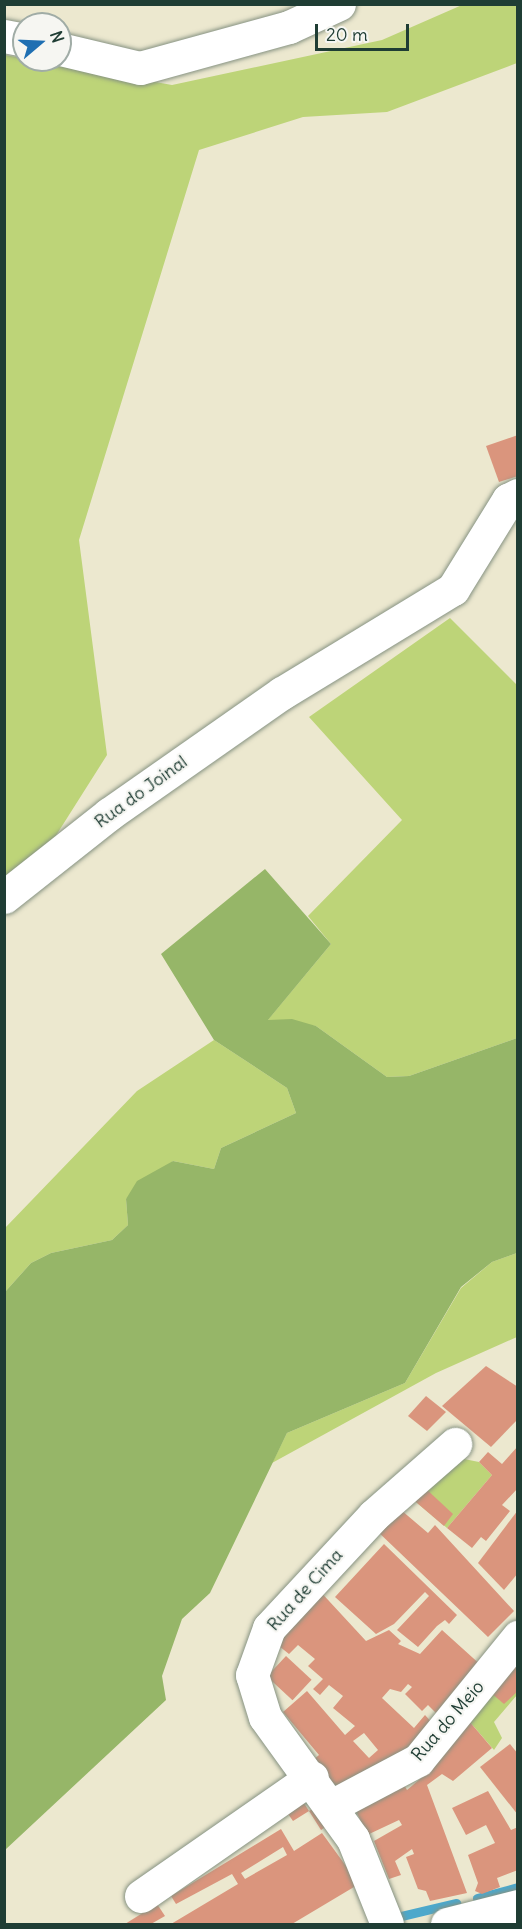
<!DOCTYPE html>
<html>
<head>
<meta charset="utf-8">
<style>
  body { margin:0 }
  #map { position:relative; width:522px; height:1929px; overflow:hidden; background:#ece8cf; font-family:Delius,sans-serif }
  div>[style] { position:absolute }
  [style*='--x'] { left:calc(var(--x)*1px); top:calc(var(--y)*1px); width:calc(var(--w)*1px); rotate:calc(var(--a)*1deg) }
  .green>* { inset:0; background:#bdd478 }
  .forest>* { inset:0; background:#96b668 }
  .stream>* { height:9px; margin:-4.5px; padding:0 4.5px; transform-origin:4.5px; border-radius:4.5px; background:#4da8cb }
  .building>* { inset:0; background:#da957d; transform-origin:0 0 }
  .roads { filter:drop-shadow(0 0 2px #869282) drop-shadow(0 0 2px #869282) }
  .minor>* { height:33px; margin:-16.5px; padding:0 16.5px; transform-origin:16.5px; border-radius:16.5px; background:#fff }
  span { translate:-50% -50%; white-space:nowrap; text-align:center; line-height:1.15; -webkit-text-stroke:4.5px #f6f6f2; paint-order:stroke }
  .street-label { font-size:18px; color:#1f3d34 }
  .frame { position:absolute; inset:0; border:6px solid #1f3d34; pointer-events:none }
  .north { position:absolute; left:12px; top:12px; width:60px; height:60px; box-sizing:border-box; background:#f6f6f2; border:2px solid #a0aca6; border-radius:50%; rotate:71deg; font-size:16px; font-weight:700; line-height:24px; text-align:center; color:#1f3d34 }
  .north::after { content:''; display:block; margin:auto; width:21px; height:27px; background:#1f6fb2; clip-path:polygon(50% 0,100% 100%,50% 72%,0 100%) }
  .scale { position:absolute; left:315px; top:24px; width:94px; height:27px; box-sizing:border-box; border:3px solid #1f3d34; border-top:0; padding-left:8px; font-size:18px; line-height:21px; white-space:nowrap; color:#1f3d34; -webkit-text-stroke:4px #f6f6f2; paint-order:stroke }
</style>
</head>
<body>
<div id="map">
  <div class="green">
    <i style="clip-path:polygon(462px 5px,517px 5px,517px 63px,387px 112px,303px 117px,199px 150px,79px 540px,107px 755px,5px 916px,5px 55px,172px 85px,382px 40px)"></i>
    <i style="clip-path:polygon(450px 618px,517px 685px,517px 1038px,409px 1076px,387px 1077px,316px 1026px,267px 1021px,331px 944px,308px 916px,402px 820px,309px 717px)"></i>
    <i style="clip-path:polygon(214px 1040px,287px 1088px,296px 1113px,221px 1148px,214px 1169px,173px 1161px,126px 1199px,128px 1225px,112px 1240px,51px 1253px,31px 1263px,5px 1292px,5px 1228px,137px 1091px)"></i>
    <i style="clip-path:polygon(517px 1253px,517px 1337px,436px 1373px,272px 1463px,287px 1433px,405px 1383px,461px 1288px,492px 1262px)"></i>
    <i style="clip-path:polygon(464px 1459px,479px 1462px,492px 1475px,447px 1528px,410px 1497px)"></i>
    <i style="clip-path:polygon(517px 1645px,517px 1695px,494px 1722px,502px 1738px,494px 1750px,463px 1714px)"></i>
  </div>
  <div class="forest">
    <i style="clip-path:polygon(265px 869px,331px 944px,268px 1020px,292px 1019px,316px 1026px,387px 1077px,409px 1076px,517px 1038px,517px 1253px,492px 1262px,461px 1287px,405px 1383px,287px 1433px,210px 1593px,182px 1619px,162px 1676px,166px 1700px,5px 1850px,5px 1292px,31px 1263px,51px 1253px,112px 1240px,128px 1225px,126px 1199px,137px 1181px,173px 1161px,214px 1169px,221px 1148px,296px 1113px,287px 1088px,214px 1040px,161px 954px)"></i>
  </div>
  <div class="stream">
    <i style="--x:477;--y:1898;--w:42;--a:-15"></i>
    <i style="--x:397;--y:1917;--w:61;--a:-13.3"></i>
  </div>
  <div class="building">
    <i style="clip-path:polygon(518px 435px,518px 476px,499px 482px,486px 446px)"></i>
    <i style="clip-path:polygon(486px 1366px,518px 1387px,518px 1419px,491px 1447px,442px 1406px)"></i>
    <i style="clip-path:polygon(426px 1396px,446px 1412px,427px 1431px,408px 1416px)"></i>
    <i style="clip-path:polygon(518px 1446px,518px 1488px,502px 1505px,510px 1511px,486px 1541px,481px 1537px,472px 1548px,447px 1528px,492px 1475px,479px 1462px,488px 1452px,502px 1464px)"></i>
    <i style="clip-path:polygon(424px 1487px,453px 1514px,444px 1526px,410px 1497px)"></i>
    <i style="clip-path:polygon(401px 1510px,428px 1533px,435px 1525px,514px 1611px,488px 1637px,375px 1529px)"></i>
    <i style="clip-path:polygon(518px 1510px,518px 1573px,504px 1590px,478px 1563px)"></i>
    <i style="clip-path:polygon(384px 1544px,457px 1615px,449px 1624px,445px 1620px,437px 1626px,418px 1647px,397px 1630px,429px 1596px,425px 1592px,394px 1624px,376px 1634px,335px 1597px)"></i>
    <i style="clip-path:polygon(evenodd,317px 1588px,366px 1641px,389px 1630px,401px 1641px,398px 1644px,420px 1654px,442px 1630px,483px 1667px,441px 1718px,428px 1705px,422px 1711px,405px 1694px,412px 1687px,408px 1684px,401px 1692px,390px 1689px,382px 1698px,414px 1728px,425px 1715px,435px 1726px,405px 1758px,342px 1792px,312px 1761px,319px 1755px,283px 1712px,307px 1691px,345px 1735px,355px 1726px,333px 1708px,343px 1696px,329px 1685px,320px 1695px,313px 1689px,323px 1679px,308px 1666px,315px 1659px,298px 1645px,289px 1654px,274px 1642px,317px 1588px,364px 1733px,378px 1750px,369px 1758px,353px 1741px,364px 1733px)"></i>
    <i style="clip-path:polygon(518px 1645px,518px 1691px,504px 1704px,484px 1687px)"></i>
    <i style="left:286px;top:1656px;width:35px;height:28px;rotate:43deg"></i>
    <i style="clip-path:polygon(463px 1714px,492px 1748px,453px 1781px,442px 1774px,427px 1785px,467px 1893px,430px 1901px,426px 1891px,418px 1889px,406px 1857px,414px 1854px,412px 1849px,395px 1861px,401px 1875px,389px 1879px,374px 1841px,402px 1825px,399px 1820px,367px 1835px,352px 1802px,400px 1778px,407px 1790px,427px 1773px)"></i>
    <i style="clip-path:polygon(510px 1744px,518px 1754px,518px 1815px,480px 1767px)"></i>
    <i style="clip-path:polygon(488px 1791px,511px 1830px,518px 1827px,518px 1870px,497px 1878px,500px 1887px,482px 1894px,475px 1891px,478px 1883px,468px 1855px,495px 1843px,486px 1825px,466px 1835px,452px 1808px)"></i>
    <i style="clip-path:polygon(302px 1800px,309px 1811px,319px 1805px,330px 1824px,321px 1830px,309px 1811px,293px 1821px,286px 1811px)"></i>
    <i style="clip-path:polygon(evenodd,281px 1829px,294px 1851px,322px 1833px,359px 1884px,292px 1924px,171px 1924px,238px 1884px,232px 1874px,176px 1904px,171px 1896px,281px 1829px,283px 1847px,287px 1855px,245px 1879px,241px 1873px,283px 1847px)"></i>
    <i style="clip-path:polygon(157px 1904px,165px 1916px,151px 1924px,125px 1924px)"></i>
  </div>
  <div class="roads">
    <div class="minor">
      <i style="--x:4;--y:36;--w:20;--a:11"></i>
      <i style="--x:60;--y:49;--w:82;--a:13.4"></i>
      <i style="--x:140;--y:68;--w:155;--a:-15.4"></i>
      <i style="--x:289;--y:27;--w:55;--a:-24.7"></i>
      <i style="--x:4;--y:897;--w:134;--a:-38.3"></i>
      <i style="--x:109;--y:814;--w:211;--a:-35"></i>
      <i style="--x:282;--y:693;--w:200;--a:-31.3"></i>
      <i style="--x:453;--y:589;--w:105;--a:-58.3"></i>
      <i style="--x:508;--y:500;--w:11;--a:-27"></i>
      <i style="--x:333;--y:1805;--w:96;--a:-27.9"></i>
      <i style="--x:418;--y:1760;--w:159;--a:-50.9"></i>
      <i style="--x:141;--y:1896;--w:208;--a:-34.8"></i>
      <i style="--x:387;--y:1924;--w:92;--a:-111.8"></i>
      <i style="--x:353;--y:1839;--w:150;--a:-125.8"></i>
      <i style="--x:265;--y:1717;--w:44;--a:-107.2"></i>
      <i style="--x:252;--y:1675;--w:50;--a:-70.1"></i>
      <i style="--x:269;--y:1628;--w:154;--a:-47.1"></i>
      <i style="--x:374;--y:1515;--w:108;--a:-41.2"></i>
      <i style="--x:447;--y:1924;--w:73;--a:-14.2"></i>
    </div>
  </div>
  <div class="street-label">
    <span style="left:141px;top:792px;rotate:-36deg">Rua do Joinal</span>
    <span style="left:305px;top:1590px;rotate:-48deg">Rua de Cima</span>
    <span style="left:448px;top:1721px;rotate:-49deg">Rua do Meio</span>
  </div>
  <div class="frame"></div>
  <div class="north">N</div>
  <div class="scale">20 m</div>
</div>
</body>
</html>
